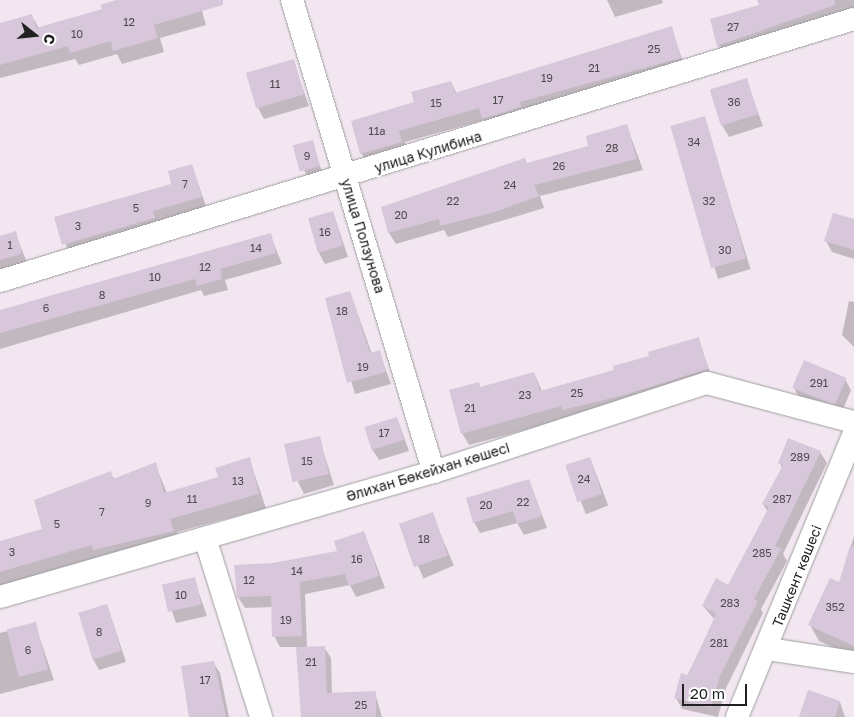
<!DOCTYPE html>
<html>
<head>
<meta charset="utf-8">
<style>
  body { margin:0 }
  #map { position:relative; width:854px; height:717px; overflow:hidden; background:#f2e7f1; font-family:"Golos Text",sans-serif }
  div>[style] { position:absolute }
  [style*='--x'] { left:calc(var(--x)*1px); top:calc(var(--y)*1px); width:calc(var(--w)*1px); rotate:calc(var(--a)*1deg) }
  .shadow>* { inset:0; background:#0003; transform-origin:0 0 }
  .building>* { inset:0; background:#d8c6da; transform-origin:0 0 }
  .roads { filter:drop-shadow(0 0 1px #9e9e9e) drop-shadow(0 0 1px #9e9e9e) }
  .minor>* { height:22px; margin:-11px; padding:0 11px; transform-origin:11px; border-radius:11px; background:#fff }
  span { translate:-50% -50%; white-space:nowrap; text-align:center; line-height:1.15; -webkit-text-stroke:4px #fff; paint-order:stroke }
  .number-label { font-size:11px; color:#4f4a4f }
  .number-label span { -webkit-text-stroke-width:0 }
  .street-label { font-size:14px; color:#212121 }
  .north { position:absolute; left:10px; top:10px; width:50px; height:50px; -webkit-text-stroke:4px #fff; paint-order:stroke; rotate:106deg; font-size:14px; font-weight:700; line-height:20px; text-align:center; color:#212121 }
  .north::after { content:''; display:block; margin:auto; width:18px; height:22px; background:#212121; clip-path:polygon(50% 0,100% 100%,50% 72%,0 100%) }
  .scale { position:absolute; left:682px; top:684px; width:65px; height:22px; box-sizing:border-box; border:2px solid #212121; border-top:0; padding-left:6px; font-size:15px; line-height:18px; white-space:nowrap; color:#212121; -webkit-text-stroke:4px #fff; paint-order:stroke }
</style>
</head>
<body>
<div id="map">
  <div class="shadow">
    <i style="clip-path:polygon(120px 0,199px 0,206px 25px,160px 38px,164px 52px,122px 64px,117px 54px,79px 65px,75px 59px,0 78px,0 26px,31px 15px,39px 28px,103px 10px)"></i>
    <i style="clip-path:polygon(607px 0,662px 0,663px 3px,615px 17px)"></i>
    <i style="clip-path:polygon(759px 0,854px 0,854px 13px,725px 56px,718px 45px,760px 6px)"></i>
    <i style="clip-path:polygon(671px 28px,686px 70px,490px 130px,484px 120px,405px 142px,408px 153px,368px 164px,361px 153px,415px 103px,451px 82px,457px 94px)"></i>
    <i style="clip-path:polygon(293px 61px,309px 106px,264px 119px,258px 108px)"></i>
    <i style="clip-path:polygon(746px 80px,763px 126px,729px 137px,722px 125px)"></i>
    <i style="left:704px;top:117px;width:159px;height:34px;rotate:73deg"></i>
    <i style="clip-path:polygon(627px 126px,643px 170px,540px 196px,544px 208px,448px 237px,444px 230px,396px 244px,389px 233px,382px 208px,590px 147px)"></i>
    <i style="clip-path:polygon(312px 142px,322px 172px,307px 176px,304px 170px)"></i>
    <i style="clip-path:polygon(192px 166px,207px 209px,70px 256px,56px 218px,173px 184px)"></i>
    <i style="clip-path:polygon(333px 212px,348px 257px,325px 264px,319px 253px)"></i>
    <i style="clip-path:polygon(854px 221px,854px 259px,832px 252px,826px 241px)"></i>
    <i style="clip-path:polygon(15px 233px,28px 265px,0 270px,0 237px)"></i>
    <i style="clip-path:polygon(270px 234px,282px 264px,225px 280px,228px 290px,204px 296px,201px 290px,0 349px,0 311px)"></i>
    <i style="clip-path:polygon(350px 292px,372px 354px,379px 352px,391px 384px,355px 394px,326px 299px)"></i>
    <i style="clip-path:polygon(849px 301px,854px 302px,854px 347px,842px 335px)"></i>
    <i style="clip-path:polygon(698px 339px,713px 380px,469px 445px,462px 433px,478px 383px,481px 388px,534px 373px,542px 391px,615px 370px)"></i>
    <i style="clip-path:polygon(845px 379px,851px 390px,841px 414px,800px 399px,794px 388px)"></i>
    <i style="clip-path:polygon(397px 418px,409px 451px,379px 460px,372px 449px)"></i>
    <i style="clip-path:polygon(319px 438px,334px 485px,304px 494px,298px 482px)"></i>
    <i style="clip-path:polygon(820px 452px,827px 463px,783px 554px,787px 561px,761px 609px,763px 613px,726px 688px,718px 717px,682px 709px,676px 698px,715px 620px,703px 606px,729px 587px,768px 512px,763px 504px,782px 468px,780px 463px)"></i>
    <i style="clip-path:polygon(249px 458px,266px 508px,177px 532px,181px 545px,0 587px,0 542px,44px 530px,111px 473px,114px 479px,155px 464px,167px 493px,220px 478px)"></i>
    <i style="left:590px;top:458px;width:51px;height:24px;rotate:69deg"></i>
    <i style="clip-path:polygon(529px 480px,547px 528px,524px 535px,517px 523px,480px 533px,474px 522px)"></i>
    <i style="left:432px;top:514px;width:56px;height:33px;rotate:67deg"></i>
    <i style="clip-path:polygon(364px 532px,385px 588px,356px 597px,350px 585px,305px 594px,307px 648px,324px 647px,331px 658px,332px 694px,375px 693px,382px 717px,302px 717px,297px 647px,280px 647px,274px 636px,272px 607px,245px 608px,238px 597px,273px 564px,339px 552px)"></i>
    <i style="clip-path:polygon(854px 536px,854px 657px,819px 641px,810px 625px,839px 584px)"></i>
    <i style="clip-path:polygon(194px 579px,207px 616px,176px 623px,163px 586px)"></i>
    <i style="clip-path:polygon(107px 605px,126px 662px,99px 670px,93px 659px)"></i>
    <i style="clip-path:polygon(35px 624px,54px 680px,0 694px,0 633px)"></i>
    <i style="clip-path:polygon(213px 662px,220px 673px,229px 717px,198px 717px)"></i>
    <i style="clip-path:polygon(809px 692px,840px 702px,845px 717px,800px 717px)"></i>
  </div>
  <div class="building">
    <i style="clip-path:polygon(116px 0,223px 0,223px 5px,154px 25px,158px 38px,113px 51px,111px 41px,70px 53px,68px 46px,0 65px,0 23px,32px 14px,36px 28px,102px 9px,100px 5px)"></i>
    <i style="clip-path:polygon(757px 0,835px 0,835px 5px,717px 46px,710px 19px,759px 5px)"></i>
    <i style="clip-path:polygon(672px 26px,681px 58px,520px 102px,521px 107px,482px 119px,479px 108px,399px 131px,402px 142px,360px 154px,351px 121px,414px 102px,411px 92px,451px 81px,455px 93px)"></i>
    <i style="left:294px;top:59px;width:37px;height:50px;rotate:74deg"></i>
    <i style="left:747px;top:78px;width:38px;height:39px;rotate:73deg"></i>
    <i style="left:705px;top:116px;width:148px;height:36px;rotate:74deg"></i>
    <i style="clip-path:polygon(627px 124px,637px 159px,534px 185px,539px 196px,495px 212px,440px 226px,439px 219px,388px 233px,381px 207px,525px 158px,527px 163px,588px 146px,586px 136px)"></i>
    <i style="left:313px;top:140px;width:27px;height:21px;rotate:75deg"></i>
    <i style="clip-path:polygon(192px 164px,202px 197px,153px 211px,155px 218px,62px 245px,54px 217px,171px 184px,168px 171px)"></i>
    <i style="left:333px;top:211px;width:36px;height:26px;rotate:74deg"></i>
    <i style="clip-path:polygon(833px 213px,854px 219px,854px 250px,824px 241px)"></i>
    <i style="clip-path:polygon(16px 231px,22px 254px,0 260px,0 236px)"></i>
    <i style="clip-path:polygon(271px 233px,276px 253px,220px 269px,222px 279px,197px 286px,195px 279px,0 333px,0 310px)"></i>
    <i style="clip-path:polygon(350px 291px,370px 353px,380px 350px,386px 372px,347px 383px,325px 298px)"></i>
    <i style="clip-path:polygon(699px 337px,708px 369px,621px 396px,562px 410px,561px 406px,461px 434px,449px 390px,479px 382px,480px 387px,534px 372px,540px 391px,614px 370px,613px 366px,649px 356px,648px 352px)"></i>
    <i style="left:804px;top:360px;width:46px;height:30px;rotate:23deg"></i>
    <i style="left:397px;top:417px;width:24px;height:34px;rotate:73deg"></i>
    <i style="left:320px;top:436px;width:39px;height:37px;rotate:77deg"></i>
    <i style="clip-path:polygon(788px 438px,821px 451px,775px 546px,781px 549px,754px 599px,758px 601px,720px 676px,711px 708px,674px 698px,681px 673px,688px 675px,716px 614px,702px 606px,716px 578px,728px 585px,769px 507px,762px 504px,783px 465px,778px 463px)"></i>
    <i style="clip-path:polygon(250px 457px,259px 494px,170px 519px,174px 531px,93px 550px,92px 545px,0 572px,0 541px,42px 529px,34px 500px,111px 471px,113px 479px,156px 462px,164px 493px,218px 477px,215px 468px)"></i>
    <i style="left:590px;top:457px;width:39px;height:26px;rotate:72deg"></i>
    <i style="clip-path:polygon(529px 479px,542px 516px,517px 524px,513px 511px,473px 523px,466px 498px)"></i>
    <i style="left:433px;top:512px;width:46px;height:36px;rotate:71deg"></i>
    <i style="clip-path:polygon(364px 531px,379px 576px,349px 586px,345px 574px,300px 582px,302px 636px,272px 637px,271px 596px,237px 597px,234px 565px,273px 563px,337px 551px,334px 541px)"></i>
    <i style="clip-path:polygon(850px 546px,854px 546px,854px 646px,808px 625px,830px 578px,839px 582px)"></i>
    <i style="left:195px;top:577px;width:28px;height:34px;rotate:77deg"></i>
    <i style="left:107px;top:604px;width:49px;height:30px;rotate:73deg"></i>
    <i style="left:36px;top:622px;width:49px;height:30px;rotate:76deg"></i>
    <i style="clip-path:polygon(325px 646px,327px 693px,376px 691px,376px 717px,301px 717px,296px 647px)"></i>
    <i style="clip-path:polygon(214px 661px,226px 717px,189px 717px,181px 666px)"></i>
    <i style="clip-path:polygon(808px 690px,840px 701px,835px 717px,799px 717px)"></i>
  </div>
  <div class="roads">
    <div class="minor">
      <i style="--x:292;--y:0;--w:493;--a:73.3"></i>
      <i style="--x:0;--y:281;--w:893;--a:-17.06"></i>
      <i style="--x:205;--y:538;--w:188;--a:72.6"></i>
      <i style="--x:0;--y:597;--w:452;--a:-16.1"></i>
      <i style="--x:434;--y:472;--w:287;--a:-18.1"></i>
      <i style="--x:707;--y:383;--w:152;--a:14.9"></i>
      <i style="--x:768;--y:649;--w:87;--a:8.6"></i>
      <i style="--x:737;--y:717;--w:307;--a:-67.6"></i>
    </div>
  </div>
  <div class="number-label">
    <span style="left:129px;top:22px">12</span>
    <span style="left:733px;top:27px">27</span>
    <span style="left:77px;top:34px">10</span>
    <span style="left:654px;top:49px">25</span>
    <span style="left:594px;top:68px">21</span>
    <span style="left:547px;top:78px">19</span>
    <span style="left:275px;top:84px">11</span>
    <span style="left:498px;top:100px">17</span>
    <span style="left:734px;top:102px">36</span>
    <span style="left:436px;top:103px">15</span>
    <span style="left:377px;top:131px">11а</span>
    <span style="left:694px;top:142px">34</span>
    <span style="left:612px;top:148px">28</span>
    <span style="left:307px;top:156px">9</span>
    <span style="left:559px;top:166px">26</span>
    <span style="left:185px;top:184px">7</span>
    <span style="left:510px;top:185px">24</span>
    <span style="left:453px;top:201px">22</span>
    <span style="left:709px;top:201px">32</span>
    <span style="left:136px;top:208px">5</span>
    <span style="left:401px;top:215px">20</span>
    <span style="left:78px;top:226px">3</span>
    <span style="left:325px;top:232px">16</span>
    <span style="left:10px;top:245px">1</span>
    <span style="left:256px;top:248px">14</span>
    <span style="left:725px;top:250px">30</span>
    <span style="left:205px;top:267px">12</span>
    <span style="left:155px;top:277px">10</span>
    <span style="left:102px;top:295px">8</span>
    <span style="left:46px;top:308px">6</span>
    <span style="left:342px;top:311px">18</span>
    <span style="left:363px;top:367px">19</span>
    <span style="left:819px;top:383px">291</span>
    <span style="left:577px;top:393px">25</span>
    <span style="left:525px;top:395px">23</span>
    <span style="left:470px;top:408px">21</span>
    <span style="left:384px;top:433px">17</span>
    <span style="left:800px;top:457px">289</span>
    <span style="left:307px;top:461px">15</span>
    <span style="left:584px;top:479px">24</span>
    <span style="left:238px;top:481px">13</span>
    <span style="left:192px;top:499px">11</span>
    <span style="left:782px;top:499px">287</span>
    <span style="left:523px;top:502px">22</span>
    <span style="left:148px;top:503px">9</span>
    <span style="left:486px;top:505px">20</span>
    <span style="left:102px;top:512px">7</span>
    <span style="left:57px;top:524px">5</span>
    <span style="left:424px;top:539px">18</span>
    <span style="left:12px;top:552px">3</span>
    <span style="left:762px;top:553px">285</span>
    <span style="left:357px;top:559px">16</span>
    <span style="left:297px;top:571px">14</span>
    <span style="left:249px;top:580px">12</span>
    <span style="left:181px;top:595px">10</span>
    <span style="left:730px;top:603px">283</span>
    <span style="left:835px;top:607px">352</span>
    <span style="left:286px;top:620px">19</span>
    <span style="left:99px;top:632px">8</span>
    <span style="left:719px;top:643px">281</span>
    <span style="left:28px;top:650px">6</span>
    <span style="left:311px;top:662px">21</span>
    <span style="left:205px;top:680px">17</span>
    <span style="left:361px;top:705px">25</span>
  </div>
  <div class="street-label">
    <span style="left:428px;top:152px;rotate:-17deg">улица Кулибина</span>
    <span style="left:363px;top:236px;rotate:73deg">улица Ползунова</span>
    <span style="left:428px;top:472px;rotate:-17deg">Әлихан Бөкейхан көшесі</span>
    <span style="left:797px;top:576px;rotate:-68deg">Ташкент көшесі</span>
  </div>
  <div class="north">С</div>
  <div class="scale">20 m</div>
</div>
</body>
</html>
